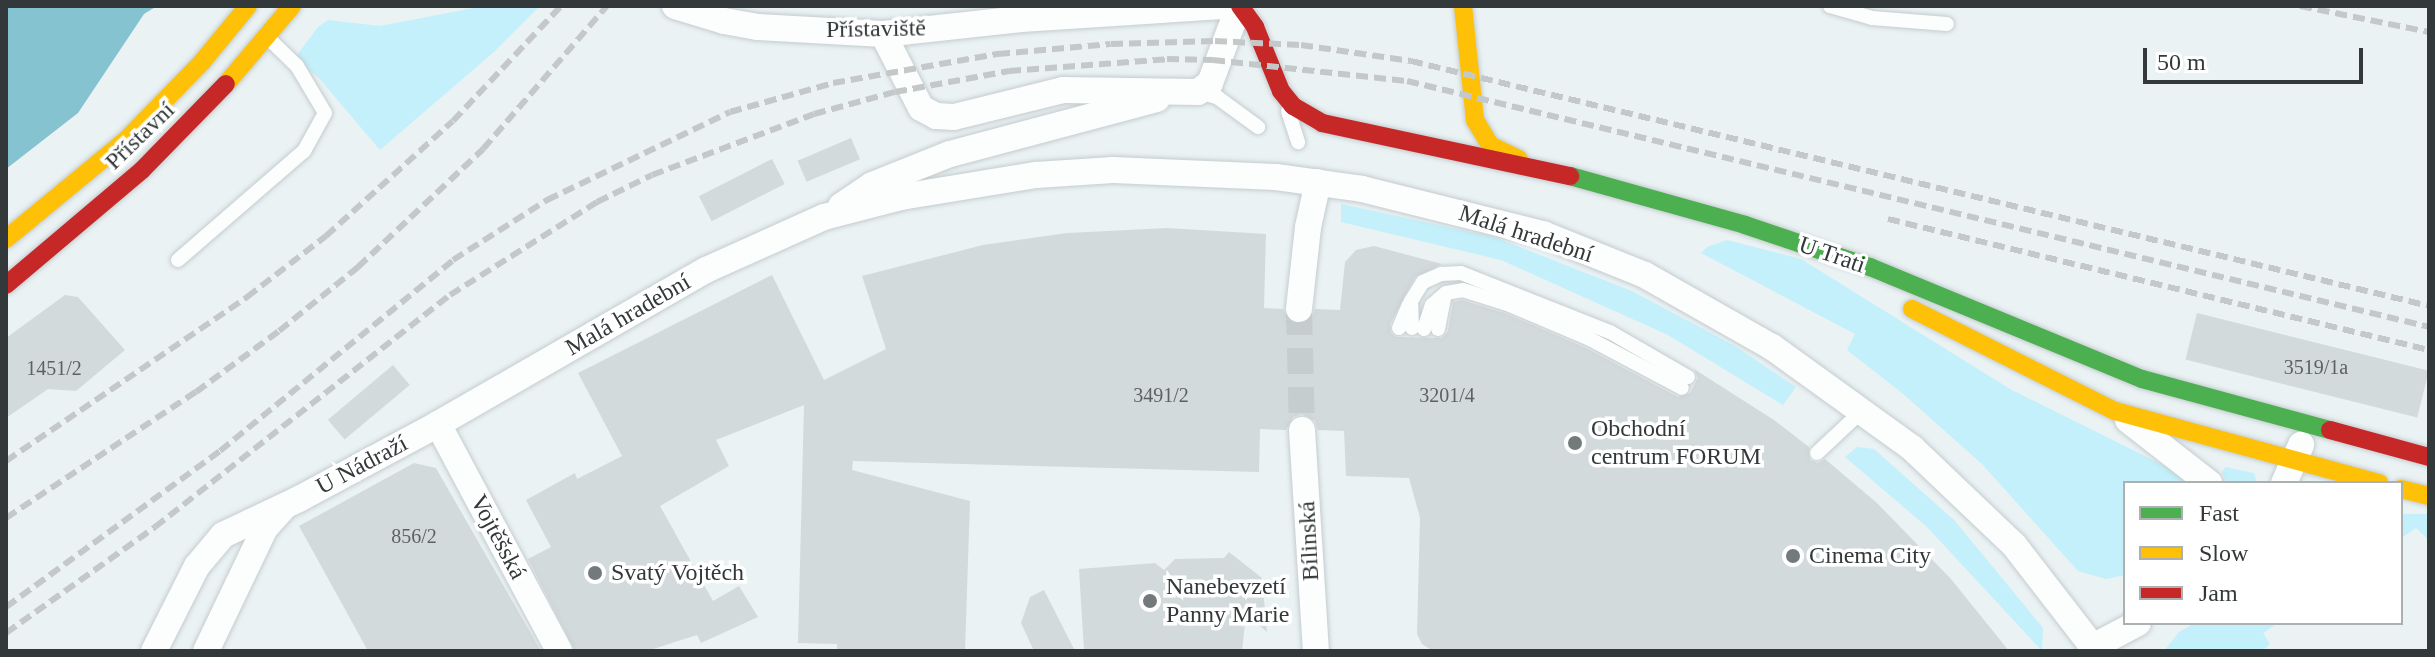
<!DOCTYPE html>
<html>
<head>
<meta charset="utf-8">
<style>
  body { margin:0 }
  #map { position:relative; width:2435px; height:657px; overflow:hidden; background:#eaf2f4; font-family:Georgia,serif }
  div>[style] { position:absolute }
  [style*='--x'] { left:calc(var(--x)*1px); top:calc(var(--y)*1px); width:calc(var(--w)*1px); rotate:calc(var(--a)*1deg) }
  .green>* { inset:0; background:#c3f0fa }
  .water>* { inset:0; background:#84c3cf }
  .building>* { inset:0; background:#d3dadc; transform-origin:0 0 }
  .street-tunnel>* { height:26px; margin-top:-13px; transform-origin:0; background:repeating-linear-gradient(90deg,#c5cdcf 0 26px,transparent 0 39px) }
  .roads { filter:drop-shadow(0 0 2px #c5ccce) drop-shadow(0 0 2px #c5ccce) }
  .lane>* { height:14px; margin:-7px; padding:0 7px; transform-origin:7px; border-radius:7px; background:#fcfdfd }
  .street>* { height:26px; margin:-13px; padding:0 13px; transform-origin:13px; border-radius:13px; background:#fcfdfd }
  .fast>* { height:18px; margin:-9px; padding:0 9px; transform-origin:9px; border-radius:9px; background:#4caf50 }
  .slow>* { height:18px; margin:-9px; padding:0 9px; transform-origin:9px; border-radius:9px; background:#ffc107 }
  .jam>* { height:18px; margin:-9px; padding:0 9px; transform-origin:9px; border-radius:9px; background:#c62828 }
  .rail>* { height:6px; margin-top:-3px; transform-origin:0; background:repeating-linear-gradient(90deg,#c5c8c9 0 12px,transparent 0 18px) }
  .dots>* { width:22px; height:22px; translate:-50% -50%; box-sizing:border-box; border:4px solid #fff; border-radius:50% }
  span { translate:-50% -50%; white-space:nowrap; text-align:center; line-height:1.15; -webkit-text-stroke:7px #fff; paint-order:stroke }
  .number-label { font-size:20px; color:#5c6263 }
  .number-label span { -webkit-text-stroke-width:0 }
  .street-label { font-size:24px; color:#33393a }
  .poi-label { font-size:24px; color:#33393a }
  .left { translate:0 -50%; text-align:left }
  .frame { position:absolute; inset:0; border:8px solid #33393a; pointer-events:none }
  .legend { position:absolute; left:2123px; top:481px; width:280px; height:144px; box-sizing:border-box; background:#fff; border:2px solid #adb0b0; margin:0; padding:10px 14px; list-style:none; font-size:24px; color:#33393a }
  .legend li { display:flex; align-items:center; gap:16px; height:40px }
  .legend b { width:40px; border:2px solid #adb0b0 }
  .scale { position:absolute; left:2143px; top:48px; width:220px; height:36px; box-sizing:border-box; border:4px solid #33393a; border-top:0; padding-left:10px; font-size:24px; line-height:28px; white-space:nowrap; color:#33393a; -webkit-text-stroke:6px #fff; paint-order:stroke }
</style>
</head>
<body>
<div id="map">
  <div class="green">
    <i style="clip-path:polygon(484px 6px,540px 6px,495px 51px,380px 150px,318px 77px,294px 59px,318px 27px,328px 20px,380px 26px)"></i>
    <i style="clip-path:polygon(1341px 204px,1494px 237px,1632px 291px,1735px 346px,1796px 387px,1783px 405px,1668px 335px,1501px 260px,1341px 222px)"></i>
    <i style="clip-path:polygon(1727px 240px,1801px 259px,2010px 389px,2173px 470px,2187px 483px,2125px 483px,2125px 575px,2106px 579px,2078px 571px,1982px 464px,1902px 393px,1847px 350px,1855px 334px,1701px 253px,1707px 247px)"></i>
    <i style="clip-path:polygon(1857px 447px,1874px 449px,1955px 521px,2043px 628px,2042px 651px,1927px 527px,1845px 457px)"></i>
    <i style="clip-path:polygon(2225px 467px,2254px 473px,2257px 483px,2227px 483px,2222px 473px)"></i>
    <i style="clip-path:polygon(2401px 514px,2429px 514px,2429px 540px,2416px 528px,2401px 538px)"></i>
    <i style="clip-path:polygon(2195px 623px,2278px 623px,2263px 633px,2270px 644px,2262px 651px,2164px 651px,2179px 632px)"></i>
  </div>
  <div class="water">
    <i style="clip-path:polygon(6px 6px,157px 6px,144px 14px,78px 113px,6px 169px)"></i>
  </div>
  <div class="building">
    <i style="left:851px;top:138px;width:23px;height:58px;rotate:67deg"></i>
    <i style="left:772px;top:159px;width:28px;height:82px;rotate:63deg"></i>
    <i style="clip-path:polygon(1167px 228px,1266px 234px,1264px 308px,1283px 309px,1289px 321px,1296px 325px,1311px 319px,1315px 309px,1340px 310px,1345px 262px,1356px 250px,1374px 246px,1442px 264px,1415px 277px,1390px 324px,1391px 333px,1396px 337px,1442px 338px,1448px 331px,1453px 302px,1462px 300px,1507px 314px,1586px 348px,1678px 397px,1690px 393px,1698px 378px,1694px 369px,1774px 420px,1809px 447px,1810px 460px,1818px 463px,1825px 459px,1877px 503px,1951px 579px,2009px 651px,1433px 651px,1422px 644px,1417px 634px,1420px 518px,1409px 478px,1346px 476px,1344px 431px,1318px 430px,1315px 421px,1302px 414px,1293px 417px,1286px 430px,1260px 429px,1259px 472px,853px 461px,852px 470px,970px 501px,965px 651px,837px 651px,837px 644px,798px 643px,804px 405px,716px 440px,729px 466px,660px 506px,713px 601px,739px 586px,758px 617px,701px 643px,697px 635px,647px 651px,575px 651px,528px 559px,551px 547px,526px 500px,575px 473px,577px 479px,622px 456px,578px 373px,772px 275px,824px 380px,886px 349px,862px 276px,983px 245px,1067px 233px)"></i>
    <i style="clip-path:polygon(65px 295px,78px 297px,125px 350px,76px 391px,48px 389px,6px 418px,6px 338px)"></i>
    <i style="left:2197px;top:313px;width:239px;height:48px;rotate:14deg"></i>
    <i style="left:393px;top:365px;width:26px;height:85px;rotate:50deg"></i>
    <i style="clip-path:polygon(414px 463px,436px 468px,541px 651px,368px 651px,299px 526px)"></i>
    <i style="clip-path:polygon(1229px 552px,1262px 578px,1267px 632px,1246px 614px,1242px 651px,1084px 651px,1079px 569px,1155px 563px,1164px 570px,1175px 559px,1224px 558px)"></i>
    <i style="clip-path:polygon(1044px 590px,1075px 651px,1034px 651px,1021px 623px,1030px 597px)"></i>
  </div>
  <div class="street-tunnel">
    <i style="--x:1299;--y:309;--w:121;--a:88.6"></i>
  </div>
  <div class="roads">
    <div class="lane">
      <i style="--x:1830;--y:6;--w:44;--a:15.9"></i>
      <i style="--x:1872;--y:18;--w:75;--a:4.6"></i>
      <i style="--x:1198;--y:92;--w:20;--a:15"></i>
      <i style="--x:1217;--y:97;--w:51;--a:36.2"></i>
      <i style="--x:1288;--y:111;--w:33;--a:72"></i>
      <i style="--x:178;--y:260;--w:167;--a:-40.9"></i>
      <i style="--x:304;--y:151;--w:43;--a:-61.1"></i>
      <i style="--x:325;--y:113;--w:55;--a:-120.8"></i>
      <i style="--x:297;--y:66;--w:37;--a:-136"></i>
      <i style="--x:1399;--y:328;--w:25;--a:-67"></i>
      <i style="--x:1412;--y:328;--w:27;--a:-92"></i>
      <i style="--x:1411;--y:301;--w:22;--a:-58"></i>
      <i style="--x:1423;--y:282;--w:20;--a:-24"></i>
      <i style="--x:1441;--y:274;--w:20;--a:-3"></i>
      <i style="--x:1461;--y:273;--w:160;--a:21.6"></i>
      <i style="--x:1610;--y:332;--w:90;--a:30"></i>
      <i style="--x:1424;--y:329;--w:25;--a:-72"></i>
      <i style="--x:1432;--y:305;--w:18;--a:-41"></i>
      <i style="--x:1446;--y:293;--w:17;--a:-10"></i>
      <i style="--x:1463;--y:290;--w:49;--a:17.7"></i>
      <i style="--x:1510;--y:305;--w:87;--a:23"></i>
      <i style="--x:1590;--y:339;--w:104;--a:28"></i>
      <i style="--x:1438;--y:329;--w:33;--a:-79"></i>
      <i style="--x:1817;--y:453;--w:63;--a:-43.1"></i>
    </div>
    <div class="street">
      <i style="--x:675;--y:6;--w:51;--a:17"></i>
      <i style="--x:724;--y:21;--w:35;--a:10"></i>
      <i style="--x:758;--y:27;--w:125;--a:3.2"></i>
      <i style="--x:883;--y:34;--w:139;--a:-6.2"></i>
      <i style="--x:1021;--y:19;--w:202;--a:-3.7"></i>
      <i style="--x:883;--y:34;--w:83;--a:62.8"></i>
      <i style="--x:921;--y:108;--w:17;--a:28"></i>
      <i style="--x:936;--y:116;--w:18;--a:3"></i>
      <i style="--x:954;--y:117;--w:112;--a:-13.9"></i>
      <i style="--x:1063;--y:90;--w:135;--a:0.8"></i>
      <i style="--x:1198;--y:92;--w:15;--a:-37"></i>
      <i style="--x:1210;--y:83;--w:82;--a:-69.4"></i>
      <i style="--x:841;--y:206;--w:37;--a:-34"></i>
      <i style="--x:872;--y:185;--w:84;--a:-21.7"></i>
      <i style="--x:950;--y:154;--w:214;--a:-14.9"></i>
      <i style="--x:1299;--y:309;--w:82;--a:-83.7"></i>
      <i style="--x:1308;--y:227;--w:46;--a:-77.5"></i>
      <i style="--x:2128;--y:420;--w:103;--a:37.9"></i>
      <i style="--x:438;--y:424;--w:257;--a:61.9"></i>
      <i style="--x:1302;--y:430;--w:221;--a:86.4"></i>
      <i style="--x:2284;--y:483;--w:42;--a:-65.9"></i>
      <i style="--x:2091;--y:648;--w:53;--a:-28"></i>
      <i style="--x:154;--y:651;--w:95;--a:-63.2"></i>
      <i style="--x:197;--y:566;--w:40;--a:-50"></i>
      <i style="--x:223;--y:535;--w:84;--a:-25.3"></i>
      <i style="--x:299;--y:499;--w:158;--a:-28.3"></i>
      <i style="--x:438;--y:424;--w:309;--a:-29.9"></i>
      <i style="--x:706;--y:270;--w:129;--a:-24.2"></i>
      <i style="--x:824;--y:217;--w:80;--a:-14.6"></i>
      <i style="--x:901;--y:197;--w:137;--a:-9.3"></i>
      <i style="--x:1036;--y:175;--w:77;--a:-3.7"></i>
      <i style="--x:1113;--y:170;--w:163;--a:2.5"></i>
      <i style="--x:1276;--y:177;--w:87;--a:7.9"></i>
      <i style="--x:1362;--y:189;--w:187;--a:14"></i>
      <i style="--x:1543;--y:234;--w:110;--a:21.9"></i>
      <i style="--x:1645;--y:275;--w:146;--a:29.6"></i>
      <i style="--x:1772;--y:347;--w:173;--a:35.8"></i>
      <i style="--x:1912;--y:448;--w:141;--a:43.6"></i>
      <i style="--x:2014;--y:545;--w:134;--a:52.3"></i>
      <i style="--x:206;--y:651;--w:136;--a:-64.4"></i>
      <i style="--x:265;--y:528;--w:27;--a:-48"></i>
    </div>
    <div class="fast">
      <i style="--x:1570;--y:176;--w:182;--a:15.6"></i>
      <i style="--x:1745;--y:225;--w:132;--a:18.6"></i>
      <i style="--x:1870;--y:267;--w:294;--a:22.4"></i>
      <i style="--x:2142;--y:379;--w:195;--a:15.2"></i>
    </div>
    <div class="slow">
      <i style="--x:1463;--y:6;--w:115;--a:84"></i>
      <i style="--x:1475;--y:120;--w:29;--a:59"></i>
      <i style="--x:1490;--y:145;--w:32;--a:26"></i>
      <i style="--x:226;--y:84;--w:102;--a:-49.8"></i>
      <i style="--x:6;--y:239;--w:156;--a:-39.5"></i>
      <i style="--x:126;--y:140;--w:109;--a:-45.7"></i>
      <i style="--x:202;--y:62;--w:72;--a:-50.6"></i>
      <i style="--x:1912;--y:309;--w:227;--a:26.7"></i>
      <i style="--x:2115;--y:411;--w:274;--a:15.3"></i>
      <i style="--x:2401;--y:489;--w:29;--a:14"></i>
    </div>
    <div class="jam">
      <i style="--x:1240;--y:6;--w:26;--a:54"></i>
      <i style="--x:1255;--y:27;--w:69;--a:67.9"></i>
      <i style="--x:1281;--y:91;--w:19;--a:51"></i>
      <i style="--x:1293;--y:106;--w:34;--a:30"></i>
      <i style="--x:1322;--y:123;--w:254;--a:12.1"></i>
      <i style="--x:6;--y:285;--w:178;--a:-40.2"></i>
      <i style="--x:142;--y:170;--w:120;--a:-45.7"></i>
      <i style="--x:2330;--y:430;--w:103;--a:15.3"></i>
    </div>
  </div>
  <div class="rail">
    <i style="--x:2300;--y:6;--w:132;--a:11.4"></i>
    <i style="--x:1888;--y:219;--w:557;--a:13.61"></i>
    <i style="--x:6;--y:461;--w:292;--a:-34.2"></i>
    <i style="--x:247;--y:297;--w:100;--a:-37.7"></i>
    <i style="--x:326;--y:236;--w:171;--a:-42.2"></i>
    <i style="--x:453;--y:121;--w:158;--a:-46.8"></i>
    <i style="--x:6;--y:518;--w:228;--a:-33.6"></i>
    <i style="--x:196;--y:392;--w:103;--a:-36.3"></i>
    <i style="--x:279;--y:331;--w:102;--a:-39"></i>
    <i style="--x:358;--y:267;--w:172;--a:-43.3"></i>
    <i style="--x:483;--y:149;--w:189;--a:-49.1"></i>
    <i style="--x:6;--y:607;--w:265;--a:-36.1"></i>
    <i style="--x:220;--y:451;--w:301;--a:-39.3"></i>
    <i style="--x:453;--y:260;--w:112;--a:-32.6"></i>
    <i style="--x:547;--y:200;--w:203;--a:-25.7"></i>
    <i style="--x:730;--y:112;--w:107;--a:-15.7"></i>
    <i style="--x:833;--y:83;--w:168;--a:-10"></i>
    <i style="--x:998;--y:54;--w:113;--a:-5.1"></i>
    <i style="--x:1111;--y:44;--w:104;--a:-1.7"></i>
    <i style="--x:1215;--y:41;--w:86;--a:2.7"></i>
    <i style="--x:1301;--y:45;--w:111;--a:8.3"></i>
    <i style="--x:1411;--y:61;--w:1047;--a:13.53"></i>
    <i style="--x:6;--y:633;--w:183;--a:-35.4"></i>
    <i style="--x:155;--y:527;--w:375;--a:-38.2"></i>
    <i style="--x:450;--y:295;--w:174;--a:-32.3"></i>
    <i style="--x:597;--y:202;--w:61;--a:-26.1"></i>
    <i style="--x:652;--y:175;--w:173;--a:-20.6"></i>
    <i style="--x:814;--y:114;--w:84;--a:-15.2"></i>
    <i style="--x:895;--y:92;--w:116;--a:-10.4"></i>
    <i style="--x:1009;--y:71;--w:158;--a:-4.3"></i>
    <i style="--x:1167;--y:59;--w:46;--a:1.2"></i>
    <i style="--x:1213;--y:60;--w:195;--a:6.2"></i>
    <i style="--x:1407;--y:81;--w:1051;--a:13.53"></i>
  </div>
  <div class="dots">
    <i style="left:1575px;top:443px;background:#737a7b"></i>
    <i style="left:1793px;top:556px;background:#737a7b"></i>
    <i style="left:595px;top:573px;background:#737a7b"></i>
    <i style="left:1150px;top:601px;background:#737a7b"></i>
  </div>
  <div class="number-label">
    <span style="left:2316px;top:367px">3519/1a</span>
    <span style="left:54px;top:368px">1451/2</span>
    <span style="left:1161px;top:395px">3491/2</span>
    <span style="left:1447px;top:395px">3201/4</span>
    <span style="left:414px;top:536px">856/2</span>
  </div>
  <div class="street-label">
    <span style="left:876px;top:29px;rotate:-1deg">Přístaviště</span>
    <span style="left:140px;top:136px;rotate:-44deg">Přístavní</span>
    <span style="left:1526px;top:234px;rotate:18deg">Malá hradební</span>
    <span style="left:1832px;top:255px;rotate:19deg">U Trati</span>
    <span style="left:628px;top:315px;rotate:-30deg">Malá hradební</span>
    <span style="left:362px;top:465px;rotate:-28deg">U Nádraží</span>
    <span style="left:498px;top:537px;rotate:62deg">Vojtěšská</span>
    <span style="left:1309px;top:541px;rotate:-93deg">Bílinská</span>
  </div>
  <div class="poi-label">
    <span class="left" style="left:1591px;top:443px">Obchodní<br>centrum FORUM</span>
    <span class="left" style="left:1809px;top:556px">Cinema City</span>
    <span class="left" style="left:611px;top:573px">Svatý Vojtěch</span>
    <span class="left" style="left:1166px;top:601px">Nanebevzetí<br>Panny Marie</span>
  </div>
  <div class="frame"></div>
  <ul class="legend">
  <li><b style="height:10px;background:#4caf50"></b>Fast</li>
  <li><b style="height:10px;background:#ffc107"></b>Slow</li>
  <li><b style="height:10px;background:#c62828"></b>Jam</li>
  </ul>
  <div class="scale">50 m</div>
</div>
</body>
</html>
